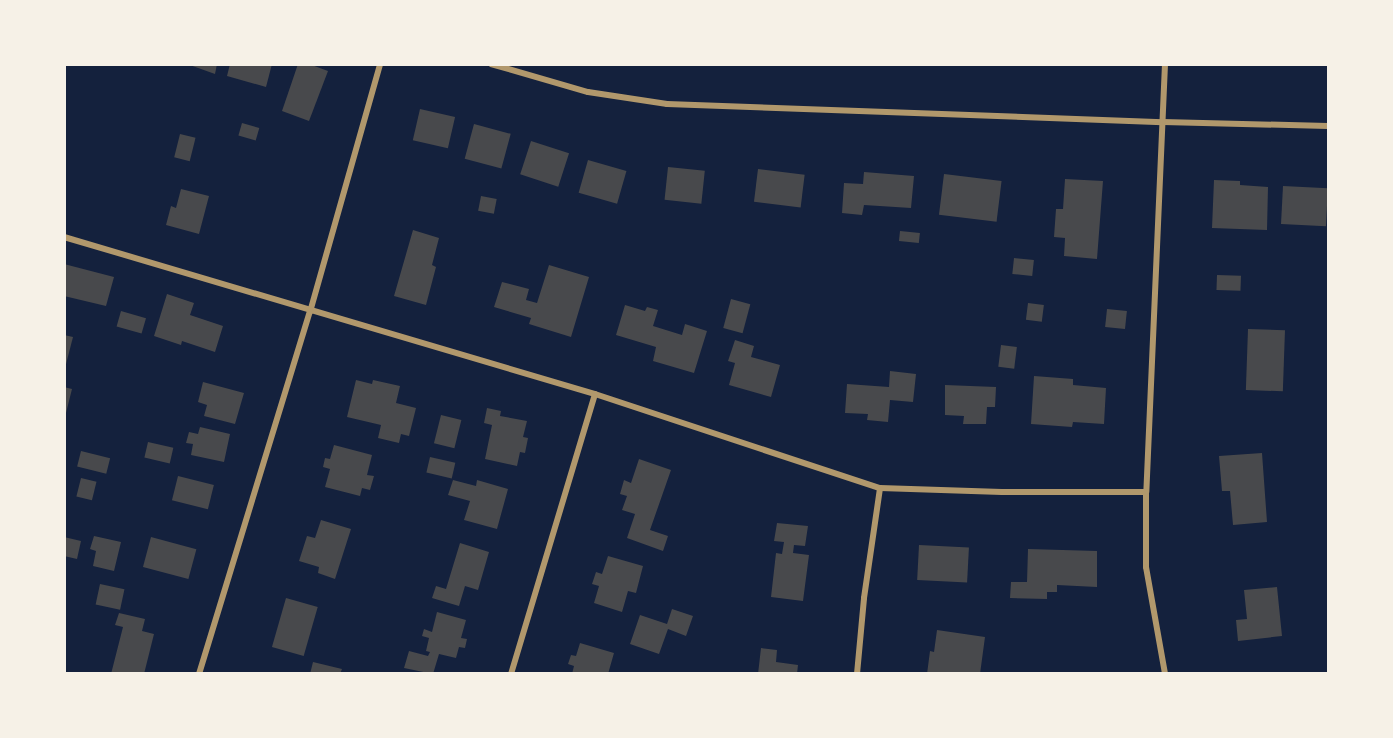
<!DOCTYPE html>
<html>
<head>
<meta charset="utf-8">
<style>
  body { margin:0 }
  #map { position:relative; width:1393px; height:738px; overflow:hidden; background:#14213d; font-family:Karla,sans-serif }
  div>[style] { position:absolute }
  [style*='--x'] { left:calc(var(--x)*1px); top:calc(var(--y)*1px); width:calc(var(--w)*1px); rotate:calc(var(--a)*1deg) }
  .building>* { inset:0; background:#48494c; transform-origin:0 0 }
  .minor>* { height:6px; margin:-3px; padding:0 3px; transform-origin:3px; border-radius:3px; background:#b1986c }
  span { translate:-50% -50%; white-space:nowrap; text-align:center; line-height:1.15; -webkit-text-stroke:4.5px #f6f1e7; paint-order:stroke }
  .frame { position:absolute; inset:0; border:66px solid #f6f1e7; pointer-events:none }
</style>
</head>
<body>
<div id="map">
  <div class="building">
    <i style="clip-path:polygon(187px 64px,217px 64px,215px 74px)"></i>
    <i style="clip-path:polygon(230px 64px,272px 64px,266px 87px,227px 76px)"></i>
    <i style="clip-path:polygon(298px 64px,309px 64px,328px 71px,309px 121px,282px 111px)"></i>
    <i style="left:420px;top:109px;width:36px;height:32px;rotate:13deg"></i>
    <i style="left:242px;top:123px;width:18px;height:13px;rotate:16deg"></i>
    <i style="left:474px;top:124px;width:38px;height:36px;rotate:15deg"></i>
    <i style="left:180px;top:134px;width:16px;height:24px;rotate:14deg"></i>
    <i style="left:531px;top:141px;width:40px;height:35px;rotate:18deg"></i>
    <i style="left:588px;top:160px;width:40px;height:34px;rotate:16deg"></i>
    <i style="left:668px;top:167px;width:37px;height:33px;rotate:6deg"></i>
    <i style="left:758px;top:169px;width:47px;height:33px;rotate:7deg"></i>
    <i style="clip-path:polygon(864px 172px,914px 176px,911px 208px,864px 205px,862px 215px,842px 213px,844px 183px,863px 184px)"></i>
    <i style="left:944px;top:174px;width:58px;height:41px;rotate:7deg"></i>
    <i style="clip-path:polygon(1065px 179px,1103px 181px,1097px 259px,1064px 256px,1065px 238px,1054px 237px,1056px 209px,1063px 209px)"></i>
    <i style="clip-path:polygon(1214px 180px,1240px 181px,1240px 185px,1268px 187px,1267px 230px,1212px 228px)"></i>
    <i style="left:1283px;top:186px;width:45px;height:38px;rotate:3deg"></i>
    <i style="clip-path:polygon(181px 189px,209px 196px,199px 234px,166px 225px,171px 206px,176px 208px)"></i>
    <i style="left:481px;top:196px;width:16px;height:15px;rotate:11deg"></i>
    <i style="clip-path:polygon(413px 230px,439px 238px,432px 265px,436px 267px,426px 305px,394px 296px)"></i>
    <i style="left:900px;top:231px;width:20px;height:10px;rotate:6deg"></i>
    <i style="left:1014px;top:258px;width:20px;height:16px;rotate:6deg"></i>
    <i style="clip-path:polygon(64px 264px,114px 277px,106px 306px,64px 296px)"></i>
    <i style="clip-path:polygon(549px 265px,589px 277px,571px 337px,529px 324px,531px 318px,494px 307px,502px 282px,529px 289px,526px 300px,537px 303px)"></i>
    <i style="left:1217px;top:275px;width:24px;height:15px;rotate:2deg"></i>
    <i style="clip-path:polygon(167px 294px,194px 303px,190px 315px,223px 326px,215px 352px,182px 341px,181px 345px,154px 336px)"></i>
    <i style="left:731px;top:299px;width:20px;height:30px;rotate:15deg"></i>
    <i style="left:1028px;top:303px;width:16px;height:17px;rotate:7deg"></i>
    <i style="clip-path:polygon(625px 305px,645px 311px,647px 307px,658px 310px,653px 326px,682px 335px,685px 324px,707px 331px,694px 373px,653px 361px,656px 347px,616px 335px)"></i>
    <i style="left:1107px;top:309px;width:20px;height:18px;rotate:6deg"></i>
    <i style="left:121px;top:311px;width:26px;height:16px;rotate:16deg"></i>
    <i style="left:1248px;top:329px;width:37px;height:61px;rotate:2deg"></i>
    <i style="clip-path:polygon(64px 335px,73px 337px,65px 368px,64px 368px)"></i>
    <i style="clip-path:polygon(735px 340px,754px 346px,751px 357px,780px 365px,771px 397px,729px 385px,735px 363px,728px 361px)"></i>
    <i style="left:1001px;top:345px;width:16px;height:22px;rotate:7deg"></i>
    <i style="clip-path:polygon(890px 371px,916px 374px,913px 402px,890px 400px,888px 422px,867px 420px,868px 414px,845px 413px,847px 384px,889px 387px)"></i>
    <i style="clip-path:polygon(1034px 376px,1073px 379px,1073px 385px,1106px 388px,1104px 424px,1073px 422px,1072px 427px,1031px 424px)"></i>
    <i style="clip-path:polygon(356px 380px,372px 384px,373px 380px,400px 386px,396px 403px,416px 408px,409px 436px,401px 434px,399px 443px,378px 438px,381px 425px,347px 417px)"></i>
    <i style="clip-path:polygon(203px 382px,244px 393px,235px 424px,204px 416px,207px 405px,198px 402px)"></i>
    <i style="clip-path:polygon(945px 385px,996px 387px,995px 407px,987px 407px,986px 424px,963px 424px,964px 416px,945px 415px)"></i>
    <i style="clip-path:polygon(64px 387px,72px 389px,65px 417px,64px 417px)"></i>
    <i style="clip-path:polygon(487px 408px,501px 411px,500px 416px,527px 421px,523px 437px,528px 438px,525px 453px,520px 452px,517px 466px,485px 459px,492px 425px,484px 423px)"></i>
    <i style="left:441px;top:415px;width:21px;height:29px;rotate:14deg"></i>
    <i style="clip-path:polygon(200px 427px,230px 434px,224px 462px,191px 455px,193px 444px,186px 443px,189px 432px,198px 434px)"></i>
    <i style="left:148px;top:442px;width:26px;height:16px;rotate:13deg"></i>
    <i style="clip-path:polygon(334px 445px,372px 455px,367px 475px,374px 476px,370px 490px,362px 488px,360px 496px,325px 487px,330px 469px,323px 467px,325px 458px,330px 459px)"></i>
    <i style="left:81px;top:451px;width:30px;height:16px;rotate:14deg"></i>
    <i style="clip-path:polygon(1262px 453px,1267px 522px,1233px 525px,1230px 491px,1222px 491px,1219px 456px)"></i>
    <i style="left:430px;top:457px;width:26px;height:16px;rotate:13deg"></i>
    <i style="clip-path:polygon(639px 459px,671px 470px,650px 530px,668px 536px,663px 551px,627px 538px,635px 514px,622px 510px,627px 496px,620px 494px,624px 480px,631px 483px)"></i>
    <i style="left:178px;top:476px;width:37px;height:25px;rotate:14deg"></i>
    <i style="left:81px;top:478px;width:16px;height:19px;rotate:14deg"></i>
    <i style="clip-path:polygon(453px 480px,476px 486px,477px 480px,508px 489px,497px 529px,464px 520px,470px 501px,448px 495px)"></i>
    <i style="clip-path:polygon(321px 520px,351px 529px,335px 579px,318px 573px,319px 567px,299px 561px,307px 536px,315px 538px)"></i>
    <i style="clip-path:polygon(777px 523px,808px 526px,805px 546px,794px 545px,793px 553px,809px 555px,803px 601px,771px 597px,776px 553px,782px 554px,784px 542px,774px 541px)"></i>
    <i style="clip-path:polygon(94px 536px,121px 542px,114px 571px,93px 566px,96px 551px,90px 549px)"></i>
    <i style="clip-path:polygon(64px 537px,81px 541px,77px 559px,64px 556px)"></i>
    <i style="left:151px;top:537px;width:47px;height:31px;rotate:15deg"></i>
    <i style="clip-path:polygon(460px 543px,489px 552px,478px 590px,465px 586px,459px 606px,432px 598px,436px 586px,446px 589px)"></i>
    <i style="left:919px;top:545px;width:50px;height:35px;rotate:3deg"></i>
    <i style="clip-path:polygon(1028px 549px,1097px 551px,1097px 587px,1057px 585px,1057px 592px,1047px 592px,1047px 599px,1010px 598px,1011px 582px,1027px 582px)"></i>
    <i style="clip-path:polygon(608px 556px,643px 566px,636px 593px,628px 591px,622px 612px,594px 603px,599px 586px,592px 584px,596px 572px,602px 574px)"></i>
    <i style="left:100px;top:584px;width:25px;height:21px;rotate:12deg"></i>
    <i style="clip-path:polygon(1277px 587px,1282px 636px,1238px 641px,1236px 620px,1247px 619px,1244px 590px)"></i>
    <i style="left:286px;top:598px;width:33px;height:51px;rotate:16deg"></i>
    <i style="clip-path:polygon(672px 609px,693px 616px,686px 636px,668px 629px,659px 654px,630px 644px,640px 615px,667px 624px)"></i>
    <i style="clip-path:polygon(437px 612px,466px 620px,461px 638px,467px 639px,465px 648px,459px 647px,456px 658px,439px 654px,433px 674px,404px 668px,409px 651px,428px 656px,430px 652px,426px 651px,429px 638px,422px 636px,424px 629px,432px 632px)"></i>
    <i style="clip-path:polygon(119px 613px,145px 619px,142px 631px,154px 634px,144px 674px,111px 674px,123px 627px,115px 625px)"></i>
    <i style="clip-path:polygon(937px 630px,985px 637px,980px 674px,927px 674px,930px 651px,934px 652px)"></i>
    <i style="clip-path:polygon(580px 643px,614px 653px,608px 674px,572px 674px,574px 666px,568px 664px,571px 655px,576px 656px)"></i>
    <i style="clip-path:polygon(761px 648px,777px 650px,776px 662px,798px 665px,797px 674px,758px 674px)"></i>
    <i style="clip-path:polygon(313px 662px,342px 669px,340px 674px,310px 674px)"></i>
  </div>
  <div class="minor">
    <i style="--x:491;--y:64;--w:101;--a:16.1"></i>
    <i style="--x:588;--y:92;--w:80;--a:8.6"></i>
    <i style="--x:667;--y:104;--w:496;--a:2.1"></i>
    <i style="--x:1163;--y:122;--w:165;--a:1.4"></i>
    <i style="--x:1165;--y:64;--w:428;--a:92.5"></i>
    <i style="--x:1146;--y:492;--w:75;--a:90"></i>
    <i style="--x:1146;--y:567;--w:109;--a:79.9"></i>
    <i style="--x:64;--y:237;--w:554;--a:16.47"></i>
    <i style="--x:595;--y:394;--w:300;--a:18.3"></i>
    <i style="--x:880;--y:488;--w:122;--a:1.9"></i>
    <i style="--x:1002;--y:492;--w:144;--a:0"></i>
    <i style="--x:199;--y:674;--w:379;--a:-73"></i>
    <i style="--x:310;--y:312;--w:258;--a:-74.2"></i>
    <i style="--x:511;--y:674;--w:292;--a:-73.3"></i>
    <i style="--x:857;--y:674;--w:76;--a:-84.7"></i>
    <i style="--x:864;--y:598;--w:111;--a:-81.7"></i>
  </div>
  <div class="frame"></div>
</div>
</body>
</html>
